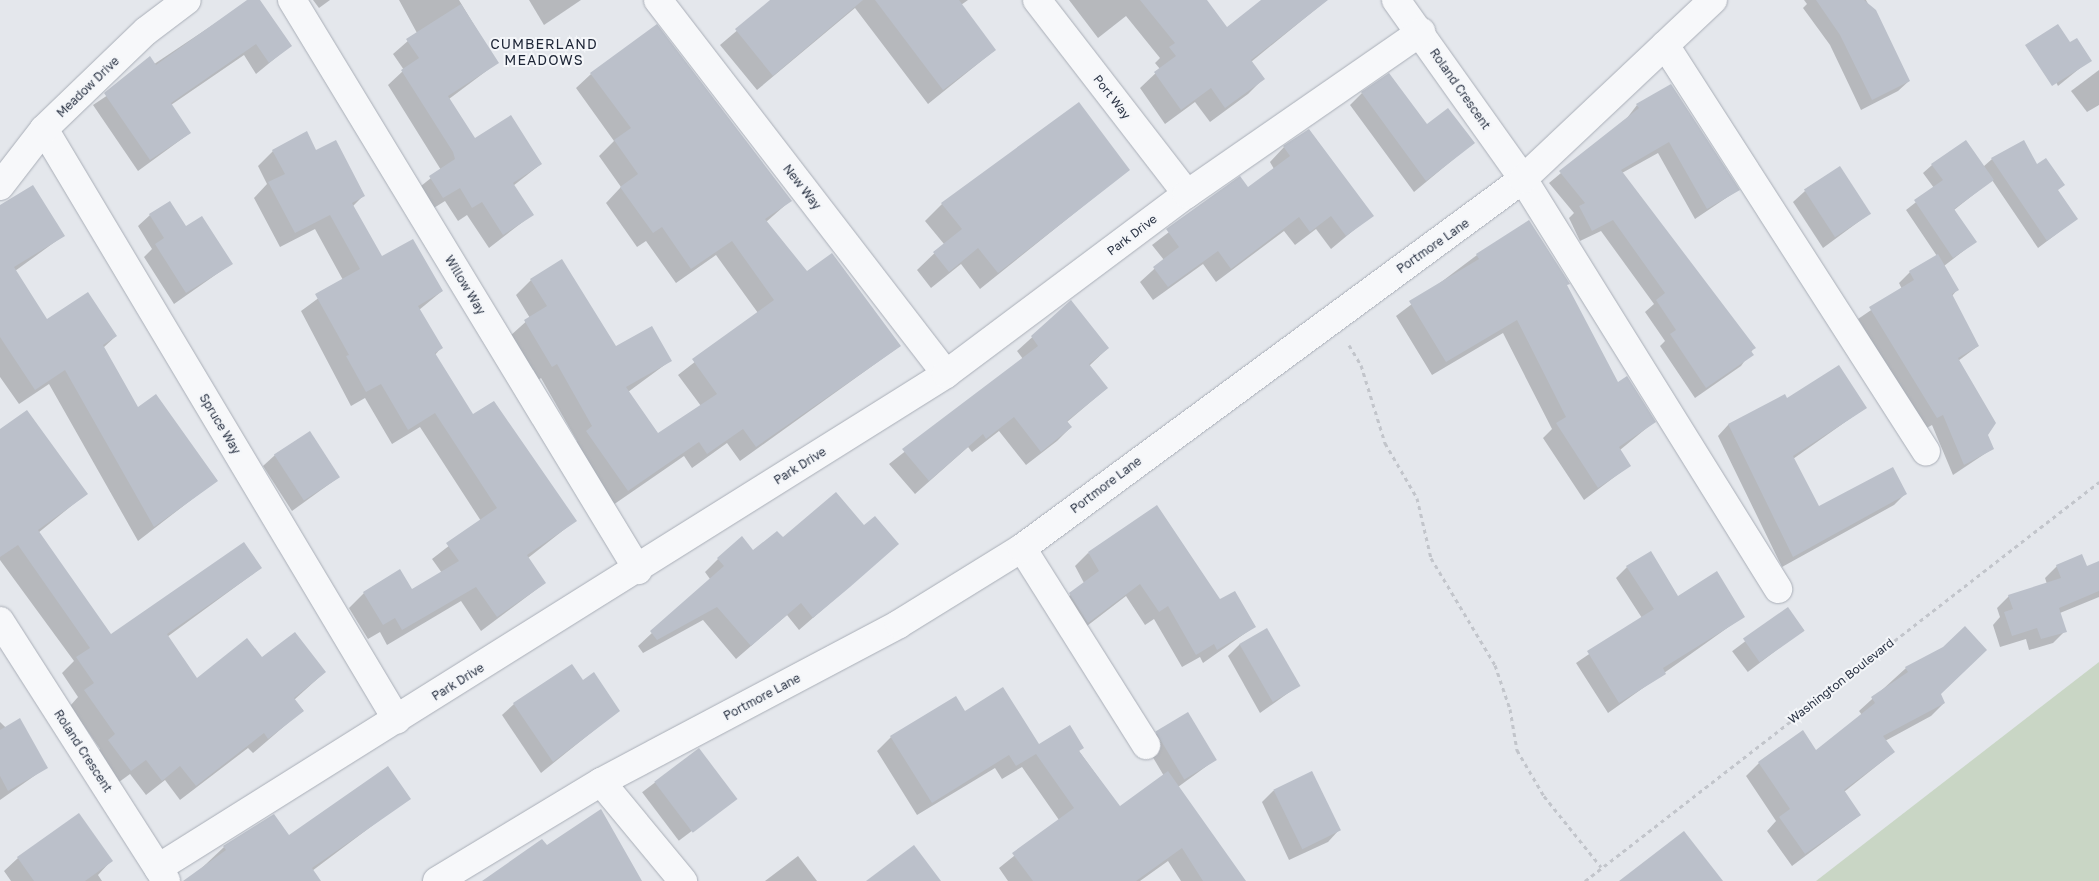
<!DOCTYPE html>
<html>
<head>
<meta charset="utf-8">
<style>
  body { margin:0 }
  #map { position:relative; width:2099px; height:881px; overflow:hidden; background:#e4e7ec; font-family:"Golos Text",sans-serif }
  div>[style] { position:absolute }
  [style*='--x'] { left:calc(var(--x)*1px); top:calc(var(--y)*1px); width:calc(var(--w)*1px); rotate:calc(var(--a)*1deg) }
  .green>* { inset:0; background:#c9d6c5 }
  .shadow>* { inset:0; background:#0003; transform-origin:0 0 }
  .building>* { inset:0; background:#bbc0ca; transform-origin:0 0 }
  .path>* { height:3px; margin-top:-1.5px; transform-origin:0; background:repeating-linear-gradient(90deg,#c2c5cb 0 4px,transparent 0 8px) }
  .roads { filter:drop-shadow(0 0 1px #a9aeb7) drop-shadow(0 0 1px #a9aeb7) }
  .minor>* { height:28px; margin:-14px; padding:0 14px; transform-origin:14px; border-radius:14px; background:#f7f8fa }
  span { translate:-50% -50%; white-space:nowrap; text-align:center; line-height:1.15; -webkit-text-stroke:4px #f4f6f9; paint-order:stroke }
  .street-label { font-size:12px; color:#2b3445 }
  .neighbourhood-label { font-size:14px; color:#1d2536; letter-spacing:1px }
</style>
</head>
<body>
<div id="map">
  <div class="green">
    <i style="clip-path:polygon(2099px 662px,2099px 881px,1816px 881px)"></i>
  </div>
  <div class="shadow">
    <i style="clip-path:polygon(250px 0,259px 0,290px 46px,256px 74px,244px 55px,171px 105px,190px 133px,138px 171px,93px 105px)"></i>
    <i style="clip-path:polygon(313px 0,330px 0,319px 8px)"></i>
    <i style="clip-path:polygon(399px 0,459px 0,497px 63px,449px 99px,475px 140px,541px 164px,513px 186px,533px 214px,489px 248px,467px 215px,458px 221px,445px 201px,429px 211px,416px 190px,441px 170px,388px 85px,404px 70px,393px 54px,417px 33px)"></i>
    <i style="clip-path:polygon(529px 0,581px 0,544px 25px)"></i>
    <i style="clip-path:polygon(773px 0,968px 0,961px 5px,995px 50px,928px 104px,855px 8px,757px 90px,720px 45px)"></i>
    <i style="clip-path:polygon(1069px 0,1206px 0,1227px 29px,1263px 0,1327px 0,1251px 62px,1263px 79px,1248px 94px,1210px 122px,1195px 102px,1165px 124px,1140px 88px,1160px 69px,1155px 63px,1160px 58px,1126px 16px,1098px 38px)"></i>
    <i style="clip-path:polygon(1804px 0,1866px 0,1909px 81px,1898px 91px,1861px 110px,1830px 45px,1803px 8px,1807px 4px)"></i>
    <i style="clip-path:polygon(2090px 60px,2058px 86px,2046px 62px)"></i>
    <i style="clip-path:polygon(2099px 70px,2099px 105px,2087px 112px,2071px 91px)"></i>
    <i style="clip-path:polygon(591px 74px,790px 201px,766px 222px,807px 273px,900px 346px,740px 461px,727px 443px,692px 468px,684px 456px,613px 505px,572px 446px,577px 441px,541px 378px,537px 381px,510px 336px,530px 318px,516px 295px,531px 280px,616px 348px,670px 361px,628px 392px,658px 434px,701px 406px,678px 375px,758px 313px,716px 255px,676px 283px,646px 241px,637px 247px,606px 203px,621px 187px,599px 156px,614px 141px,576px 88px)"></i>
    <i style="clip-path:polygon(1362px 93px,1427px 126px,1473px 143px,1414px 192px,1350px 105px)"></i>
    <i style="clip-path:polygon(1637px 105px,1738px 190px,1695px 219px,1658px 153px,1622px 173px,1754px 348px,1741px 366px,1695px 398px,1660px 346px,1665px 341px,1645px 312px,1654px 304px,1601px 231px,1580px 241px,1569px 218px,1574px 213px,1549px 183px,1627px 118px)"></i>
    <i style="clip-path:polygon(1309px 130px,1372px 215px,1331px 249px,1316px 229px,1295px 245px,1284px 231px,1216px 282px,1203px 264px,1153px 300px,1140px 282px,1164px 260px,1152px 245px,1240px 178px,1248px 189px,1274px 169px,1270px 162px,1284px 147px)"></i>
    <i style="clip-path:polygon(273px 151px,316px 151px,363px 196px,352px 207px,382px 258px,442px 291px,419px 310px,441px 348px,435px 355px,472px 416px,575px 521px,528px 558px,545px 583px,481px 631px,461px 601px,387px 645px,380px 632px,368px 639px,349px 608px,364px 593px,411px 591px,442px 573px,432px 559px,481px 521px,420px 427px,392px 444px,365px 398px,351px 406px,301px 311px,343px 280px,315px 229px,280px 247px,254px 198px,267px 184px,258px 166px)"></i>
    <i style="clip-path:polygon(1992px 159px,2037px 166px,2076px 219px,2038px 248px,1992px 180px,1954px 210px,1975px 242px,1944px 266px,1957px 290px,1952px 296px,1978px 346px,1958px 361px,1992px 449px,1953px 475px,1932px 425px,1925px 429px,1858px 319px,1902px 289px,1899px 283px,1910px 272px,1937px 256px,1906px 210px,1934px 188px,1923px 173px,1932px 165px,1983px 167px)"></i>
    <i style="clip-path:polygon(1128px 170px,980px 289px,961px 264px,931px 288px,917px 270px,944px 244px,925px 221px,942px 204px)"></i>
    <i style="clip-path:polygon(1805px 191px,1869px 214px,1823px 248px,1793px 202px)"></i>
    <i style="clip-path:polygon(0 207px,63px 236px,15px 271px,47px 321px,116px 336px,103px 348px,138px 409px,217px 480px,138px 541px,49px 384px,19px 404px,0 377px)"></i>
    <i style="clip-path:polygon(150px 215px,185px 228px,231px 264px,174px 304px,144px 257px,152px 249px,138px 226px)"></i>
    <i style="clip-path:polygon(1477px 255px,1565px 286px,1617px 384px,1654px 422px,1620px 450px,1629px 466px,1584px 500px,1543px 438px,1552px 429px,1503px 333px,1432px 375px,1396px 316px)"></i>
    <i style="clip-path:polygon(1071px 302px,1108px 348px,1089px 366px,1107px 388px,1067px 422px,1071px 427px,1057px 441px,1026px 465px,999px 431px,972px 452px,968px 447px,915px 494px,889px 464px,1023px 359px,1017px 351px)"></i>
    <i style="clip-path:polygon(1787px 400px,1865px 408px,1793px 459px,1818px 507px,1905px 494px,1894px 505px,1782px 567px,1718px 436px,1728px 425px)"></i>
    <i style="clip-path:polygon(0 431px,86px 494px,38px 533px,110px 635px,261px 568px,167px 637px,196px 680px,262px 659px,325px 672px,294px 700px,303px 710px,253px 753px,248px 748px,180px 800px,165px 780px,146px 795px,130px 774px,115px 785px,94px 756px,100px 749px,70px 706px,78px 697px,62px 673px,74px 661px,0 560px)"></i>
    <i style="clip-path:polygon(275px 455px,339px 477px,292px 511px,263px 466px)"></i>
    <i style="clip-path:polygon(782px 539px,898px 544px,799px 630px,787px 615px,736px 659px,703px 620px,643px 653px,638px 646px,710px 579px,705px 572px,718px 559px,753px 552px)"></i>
    <i style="clip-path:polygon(1088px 553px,1220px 601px,1254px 627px,1203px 663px,1200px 657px,1182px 667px,1154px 619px,1145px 625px,1126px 596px,1074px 636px,1056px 608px,1084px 583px,1075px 566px)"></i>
    <i style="clip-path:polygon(2099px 563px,2099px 597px,2060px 613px,2065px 631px,2053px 643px,2029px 650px,2026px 639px,2000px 647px,1993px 625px,2000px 617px,1997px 608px,2009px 596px,2047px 584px,2045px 578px,2057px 566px,2086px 568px)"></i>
    <i style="clip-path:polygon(1627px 567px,1678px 598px,1744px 616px,1608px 713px,1576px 663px,1642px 618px,1616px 578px)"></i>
    <i style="left:1788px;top:609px;width:26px;height:70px;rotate:53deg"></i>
    <i style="clip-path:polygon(1240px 644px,1298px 686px,1260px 713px,1228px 656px)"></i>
    <i style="clip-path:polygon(1943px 648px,1940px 694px,1944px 703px,1931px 716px,1885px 741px,1894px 752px,1844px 792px,1860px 815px,1792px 866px,1767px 831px,1776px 821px,1746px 776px,1759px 763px,1816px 752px,1862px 715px,1859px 711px,1906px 668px)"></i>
    <i style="clip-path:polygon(582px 681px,618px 711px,541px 773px,502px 715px,514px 704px)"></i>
    <i style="clip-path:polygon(965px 713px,1039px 746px,1079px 751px,1120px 808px,1164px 776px,1145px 744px,1157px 733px,1215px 760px,1178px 787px,1241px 881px,1181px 881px,1168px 861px,1140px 881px,1008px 881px,999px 868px,1059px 820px,1022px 767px,1002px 779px,995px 768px,917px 815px,877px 751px,891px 737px)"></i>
    <i style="clip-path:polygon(0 722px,47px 767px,0 800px)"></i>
    <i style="left:698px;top:750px;width:61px;height:70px;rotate:53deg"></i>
    <i style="clip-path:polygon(1312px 772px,1339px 830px,1328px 842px,1289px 860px,1262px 802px,1273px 791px)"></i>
    <i style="clip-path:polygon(409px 798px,312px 871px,306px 881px,188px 881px,224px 847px,289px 837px)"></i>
    <i style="clip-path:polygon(798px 856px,817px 881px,765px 881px)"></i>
    <i style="clip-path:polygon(18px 858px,111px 861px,98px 875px,102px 881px,11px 881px,4px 871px)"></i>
  </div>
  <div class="building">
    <i style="clip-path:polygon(247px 0,260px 0,292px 46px,269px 63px,256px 44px,171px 103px,191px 133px,150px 160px,104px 93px,150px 56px,156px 65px)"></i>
    <i style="clip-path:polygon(770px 0,863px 0,773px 76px,735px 29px)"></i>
    <i style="clip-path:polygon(875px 0,959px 0,996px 50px,943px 90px)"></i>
    <i style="clip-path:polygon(1140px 0,1207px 0,1227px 27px,1261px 0,1328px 0,1251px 60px,1265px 79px,1225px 108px,1211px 88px,1181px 110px,1154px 72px,1176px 56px,1169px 47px,1175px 43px)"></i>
    <i style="clip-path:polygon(1816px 0,1864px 0,1876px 10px,1910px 81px,1872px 100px,1840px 35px)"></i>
    <i style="clip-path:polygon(461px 4px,499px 63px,448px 96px,475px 138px,511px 115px,542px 164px,513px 183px,534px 215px,503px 235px,482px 202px,472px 208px,460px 188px,443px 198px,429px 176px,455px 159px,453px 152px,401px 70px,419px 58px,406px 39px)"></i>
    <i style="clip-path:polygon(657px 24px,792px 201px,765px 219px,807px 271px,832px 253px,901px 346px,756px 447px,743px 429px,707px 454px,699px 442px,628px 491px,586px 431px,592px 426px,557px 364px,552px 367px,524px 320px,547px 306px,530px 279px,562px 259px,616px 346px,652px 326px,672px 361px,626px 387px,658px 433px,717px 394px,692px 359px,774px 300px,732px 241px,691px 269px,662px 227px,653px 233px,620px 187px,638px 174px,614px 140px,631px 128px,590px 73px)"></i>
    <i style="clip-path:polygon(2058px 24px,2070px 42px,2077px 38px,2092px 61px,2052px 86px,2025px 45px)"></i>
    <i style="clip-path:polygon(1389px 73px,1427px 124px,1448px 108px,1475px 143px,1426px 181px,1361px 92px)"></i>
    <i style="clip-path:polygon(1671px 84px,1740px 190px,1707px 209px,1669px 142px,1621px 170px,1756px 348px,1751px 351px,1754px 355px,1706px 388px,1670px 334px,1676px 330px,1656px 300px,1665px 293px,1613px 220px,1592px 231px,1579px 206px,1585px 203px,1559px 171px,1639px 108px,1636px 104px)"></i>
    <i style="clip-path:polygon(1079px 102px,1130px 170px,998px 273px,978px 248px,949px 272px,933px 252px,962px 229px,941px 203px)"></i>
    <i style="clip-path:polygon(1309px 129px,1374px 216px,1346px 236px,1331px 216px,1310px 232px,1299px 217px,1231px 269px,1218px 251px,1168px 287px,1153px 267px,1179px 247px,1166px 229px,1240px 176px,1248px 187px,1290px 156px,1283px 146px)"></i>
    <i style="clip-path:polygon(307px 131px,316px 150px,336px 140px,365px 196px,352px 203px,382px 256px,413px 239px,443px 291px,418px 306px,443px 348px,435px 353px,473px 414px,494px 401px,577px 521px,527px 555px,546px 583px,497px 617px,476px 587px,402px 630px,395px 618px,383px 625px,363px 592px,400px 569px,412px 589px,459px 561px,446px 543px,497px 508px,435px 413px,408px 430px,381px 384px,366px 392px,346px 356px,349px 355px,315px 294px,360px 269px,330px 215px,295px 233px,268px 182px,285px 174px,272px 150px)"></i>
    <i style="clip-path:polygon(1966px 140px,1994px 180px,1954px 209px,1977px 242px,1953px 258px,1914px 200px,1943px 180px,1931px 164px)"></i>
    <i style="clip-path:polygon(2024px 140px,2037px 164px,2046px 158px,2065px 185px,2058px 190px,2078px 219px,2047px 241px,1991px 158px)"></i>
    <i style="left:1840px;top:166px;width:57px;height:43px;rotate:57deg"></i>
    <i style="clip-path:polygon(33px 185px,65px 236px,14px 267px,47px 319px,88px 292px,117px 336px,103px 345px,138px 407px,156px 394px,218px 481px,154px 527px,65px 370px,35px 390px,0 337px,0 205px)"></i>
    <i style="clip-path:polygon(170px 201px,186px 226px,202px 216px,233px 264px,186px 293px,155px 244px,164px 238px,149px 214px)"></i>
    <i style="clip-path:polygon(1529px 220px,1570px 284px,1567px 285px,1618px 382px,1627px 376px,1656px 422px,1619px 447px,1631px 466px,1598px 488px,1556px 423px,1566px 417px,1517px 320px,1446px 362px,1409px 301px,1479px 259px,1476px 254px)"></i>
    <i style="clip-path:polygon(1938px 254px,1959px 290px,1952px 294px,1979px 346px,1958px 358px,1996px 423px,1988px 435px,1994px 449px,1964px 465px,1943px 415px,1937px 418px,1869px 307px,1914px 280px,1909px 271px)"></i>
    <i style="clip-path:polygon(1071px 300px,1109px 348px,1089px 364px,1108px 388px,1067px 421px,1072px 427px,1041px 452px,1014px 417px,986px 439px,983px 434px,929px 481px,902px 449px,1038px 346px,1031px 336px)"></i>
    <i style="clip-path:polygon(1839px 365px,1867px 408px,1793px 456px,1819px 506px,1893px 467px,1907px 494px,1793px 557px,1728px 424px,1785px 394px,1787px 398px)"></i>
    <i style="clip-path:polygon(27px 410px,88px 494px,38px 530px,111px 634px,244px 542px,262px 568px,167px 634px,197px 678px,247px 638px,262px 657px,295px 632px,326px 672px,294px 698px,304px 711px,268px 739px,264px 733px,196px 786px,180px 766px,162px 781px,146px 760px,131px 771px,108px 740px,115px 734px,84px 690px,94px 683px,76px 657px,90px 648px,18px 545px,0 557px,0 429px)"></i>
    <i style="left:310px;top:431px;width:55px;height:43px;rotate:57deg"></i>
    <i style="clip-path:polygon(836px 492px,864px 525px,875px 516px,899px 544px,850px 587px,813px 618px,801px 603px,751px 646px,717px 607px,657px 640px,650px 631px,724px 566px,717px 558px,742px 536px,753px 550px,777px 531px,783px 537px)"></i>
    <i style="clip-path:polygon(1157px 505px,1220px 599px,1235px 591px,1256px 627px,1217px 650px,1214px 644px,1196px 655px,1168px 606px,1159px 612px,1140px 584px,1088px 623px,1069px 593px,1099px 571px,1088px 552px)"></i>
    <i style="clip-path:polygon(1651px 551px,1678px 596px,1717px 571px,1745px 617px,1663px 668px,1666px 674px,1619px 703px,1587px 651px,1654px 609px,1626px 566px)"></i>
    <i style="clip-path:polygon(2082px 554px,2087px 566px,2099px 561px,2099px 591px,2059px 608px,2067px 632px,2041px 639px,2037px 628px,2012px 636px,2004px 612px,2013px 609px,2008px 595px,2061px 578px,2056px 565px)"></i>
    <i style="left:1788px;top:607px;width:29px;height:55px;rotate:55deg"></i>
    <i style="clip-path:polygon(1965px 626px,1987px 650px,1941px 694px,1945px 703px,1883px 736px,1895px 752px,1844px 790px,1861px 815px,1805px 854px,1779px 817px,1790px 809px,1758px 762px,1803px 730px,1816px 750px,1875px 703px,1871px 697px,1908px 672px,1905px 667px,1943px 647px)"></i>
    <i style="left:1267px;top:628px;width:67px;height:32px;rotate:60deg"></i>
    <i style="clip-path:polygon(572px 664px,583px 680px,594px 672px,620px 711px,553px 762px,513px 703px)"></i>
    <i style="clip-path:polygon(1003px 687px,1039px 744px,1070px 725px,1084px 748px,1079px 751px,1120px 806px,1168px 771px,1246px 881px,1203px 881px,1182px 848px,1136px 881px,1033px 881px,1012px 853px,1074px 808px,1036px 754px,1016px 766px,1009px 755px,932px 803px,890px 736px,956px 696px,965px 711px)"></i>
    <i style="left:1188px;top:712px;width:56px;height:38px;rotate:59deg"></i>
    <i style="clip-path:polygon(20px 718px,48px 768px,8px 791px,0 776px,0 730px)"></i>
    <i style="left:699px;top:748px;width:64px;height:56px;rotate:53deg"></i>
    <i style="clip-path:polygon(388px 766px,411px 799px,312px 868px,321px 881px,183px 881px,226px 850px,223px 846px,274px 814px,289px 835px)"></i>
    <i style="left:1312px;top:771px;width:66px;height:43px;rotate:64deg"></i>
    <i style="clip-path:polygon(601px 809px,642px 881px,482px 881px,542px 839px,547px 845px)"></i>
    <i style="clip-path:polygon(79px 813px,113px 861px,85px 881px,34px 881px,17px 857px)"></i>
    <i style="clip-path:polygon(1684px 831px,1723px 881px,1619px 881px)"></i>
    <i style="clip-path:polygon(914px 845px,941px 881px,866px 881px)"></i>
  </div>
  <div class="path">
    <i style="--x:1349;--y:345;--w:23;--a:59"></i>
    <i style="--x:1361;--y:365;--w:82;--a:72.9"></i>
    <i style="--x:1385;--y:443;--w:64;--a:59.8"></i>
    <i style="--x:1417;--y:498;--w:62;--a:76.9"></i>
    <i style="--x:1431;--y:558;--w:125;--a:59.1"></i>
    <i style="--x:1495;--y:665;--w:46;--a:71.2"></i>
    <i style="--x:1510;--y:709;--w:42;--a:80.3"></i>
    <i style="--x:1517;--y:750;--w:53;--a:59.6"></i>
    <i style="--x:1544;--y:796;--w:91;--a:51.2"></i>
    <i style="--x:1585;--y:881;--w:651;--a:-37.82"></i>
  </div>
  <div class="roads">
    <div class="minor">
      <i style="--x:292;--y:0;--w:667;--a:58.74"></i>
      <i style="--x:658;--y:0;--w:472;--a:52.4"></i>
      <i style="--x:1037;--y:0;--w:245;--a:52.3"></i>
      <i style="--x:1396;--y:0;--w:219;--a:54.6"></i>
      <i style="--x:1523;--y:179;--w:483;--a:58.1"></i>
      <i style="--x:1665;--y:45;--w:483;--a:57.3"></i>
      <i style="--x:44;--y:129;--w:688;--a:59.15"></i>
      <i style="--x:0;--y:186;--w:72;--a:-52.3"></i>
      <i style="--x:44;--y:129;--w:141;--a:-43.9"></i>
      <i style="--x:146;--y:31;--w:51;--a:-37.1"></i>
      <i style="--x:1022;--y:548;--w:233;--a:57.8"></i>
      <i style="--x:0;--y:621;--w:308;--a:57.4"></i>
      <i style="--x:601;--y:782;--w:129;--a:50.4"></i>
      <i style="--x:158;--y:868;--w:930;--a:-32.08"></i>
      <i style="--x:946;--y:374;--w:301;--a:-36.8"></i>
      <i style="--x:1187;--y:194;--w:285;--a:-34.7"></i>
      <i style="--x:437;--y:881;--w:192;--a:-31.1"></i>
      <i style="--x:601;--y:782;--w:337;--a:-27.9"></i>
      <i style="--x:899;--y:624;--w:145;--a:-31.7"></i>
      <i style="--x:1022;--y:548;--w:622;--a:-36.37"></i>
      <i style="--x:1523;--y:179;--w:261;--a:-43.3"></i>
    </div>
  </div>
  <div class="street-label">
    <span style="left:88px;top:87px;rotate:-44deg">Meadow Drive</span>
    <span style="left:1460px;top:89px;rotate:55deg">Roland Crescent</span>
    <span style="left:1112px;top:97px;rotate:52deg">Port Way</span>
    <span style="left:802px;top:187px;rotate:52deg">New Way</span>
    <span style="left:1132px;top:235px;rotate:-37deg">Park Drive</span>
    <span style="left:1433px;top:246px;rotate:-35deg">Portmore Lane</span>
    <span style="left:465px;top:285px;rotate:59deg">Willow Way</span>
    <span style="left:220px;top:424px;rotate:59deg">Spruce Way</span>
    <span style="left:800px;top:466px;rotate:-32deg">Park Drive</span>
    <span style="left:1106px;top:485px;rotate:-37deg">Portmore Lane</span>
    <span style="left:1841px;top:681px;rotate:-38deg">Washington Boulevard</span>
    <span style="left:458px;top:682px;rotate:-32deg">Park Drive</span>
    <span style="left:762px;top:697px;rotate:-28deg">Portmore Lane</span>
    <span style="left:83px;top:751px;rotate:57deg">Roland Crescent</span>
  </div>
  <div class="neighbourhood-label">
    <span style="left:544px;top:52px">CUMBERLAND<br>MEADOWS</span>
  </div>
</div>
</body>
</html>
